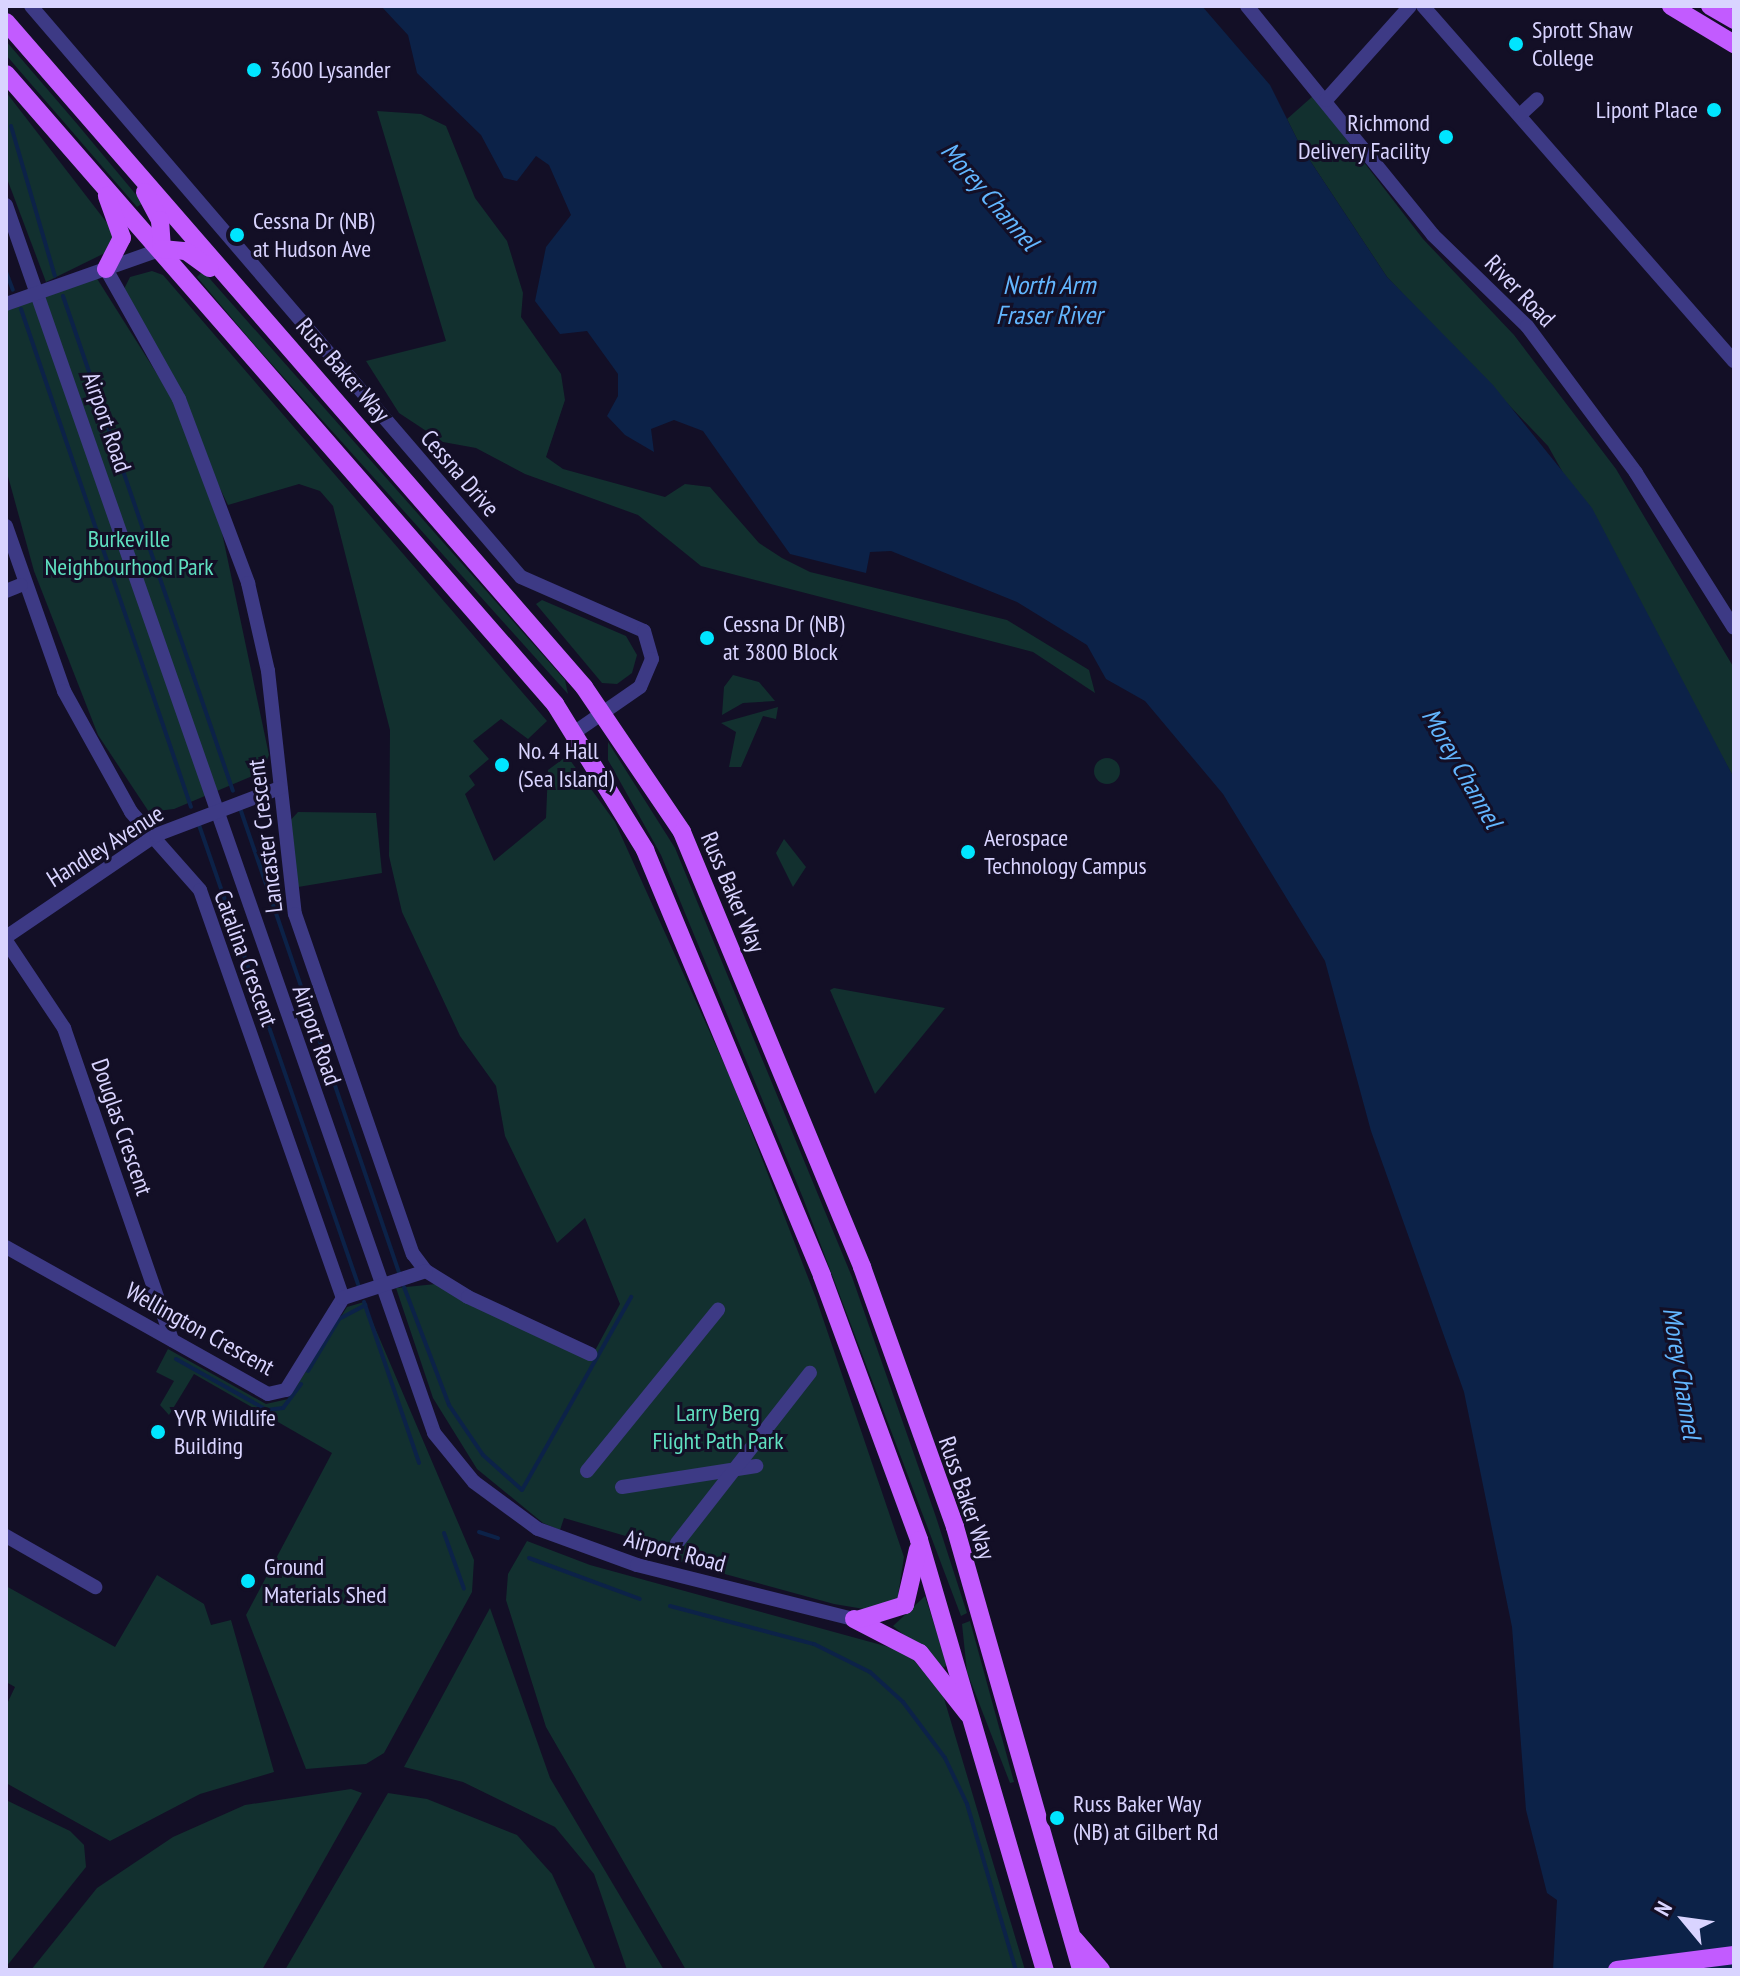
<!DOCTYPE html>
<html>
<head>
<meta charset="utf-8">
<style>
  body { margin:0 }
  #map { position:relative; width:1740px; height:1976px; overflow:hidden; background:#130f26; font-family:"PT Sans Narrow",sans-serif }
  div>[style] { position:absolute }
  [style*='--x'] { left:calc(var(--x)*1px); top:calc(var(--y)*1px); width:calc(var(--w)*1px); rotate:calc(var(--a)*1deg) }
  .green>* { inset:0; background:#12302f }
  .round { border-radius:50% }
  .water>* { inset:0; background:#0c2248 }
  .stream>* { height:4px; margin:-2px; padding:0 2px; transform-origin:2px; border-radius:2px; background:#0c2248 }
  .minor>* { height:14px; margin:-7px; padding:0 7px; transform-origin:7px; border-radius:7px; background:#3d3a85 }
  .major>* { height:18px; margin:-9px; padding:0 9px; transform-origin:9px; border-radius:9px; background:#c25bff }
  .dots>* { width:22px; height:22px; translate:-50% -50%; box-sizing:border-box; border:4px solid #130f26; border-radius:50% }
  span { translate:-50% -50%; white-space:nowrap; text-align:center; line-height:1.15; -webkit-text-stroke:6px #130f26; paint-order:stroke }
  .poi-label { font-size:24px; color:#d9d4ff }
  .left { translate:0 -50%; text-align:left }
  .right { translate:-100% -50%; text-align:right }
  .street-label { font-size:24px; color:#d9d4ff }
  .park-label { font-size:24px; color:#5fe0c0 }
  .water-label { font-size:26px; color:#62b6ff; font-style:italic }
  .frame { position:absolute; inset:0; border:8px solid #d9d4ff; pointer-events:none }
  .north { position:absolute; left:1644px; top:1880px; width:80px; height:80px; -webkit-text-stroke:6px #130f26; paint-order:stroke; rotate:299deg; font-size:22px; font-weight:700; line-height:32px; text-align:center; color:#d9d4ff }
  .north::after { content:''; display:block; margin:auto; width:28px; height:36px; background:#d9d4ff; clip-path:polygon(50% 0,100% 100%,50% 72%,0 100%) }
</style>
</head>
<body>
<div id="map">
  <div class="green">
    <i style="clip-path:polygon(6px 41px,78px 125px,143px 203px,137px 207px,6px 55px)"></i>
    <i style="clip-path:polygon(6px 92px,114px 232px,109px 251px,46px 282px,6px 176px)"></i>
    <i style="clip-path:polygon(1313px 96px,1423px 239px,1514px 335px,1616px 469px,1734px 668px,1734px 778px,1548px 446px,1387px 277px,1301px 147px,1287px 119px)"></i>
    <i style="clip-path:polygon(377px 111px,421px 114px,446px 126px,475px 198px,507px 241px,523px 293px,521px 317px,561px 374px,565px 400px,546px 457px,563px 469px,665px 497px,685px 484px,710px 487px,759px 543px,782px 558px,810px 572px,1007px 620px,1089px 670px,1095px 693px,1033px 652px,701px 566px,638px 515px,525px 474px,476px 448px,443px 442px,399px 413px,366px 361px,446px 341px)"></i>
    <i style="clip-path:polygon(152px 271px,163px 275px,547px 721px,528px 739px,501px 719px,473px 741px,489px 759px,469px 776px,475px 785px,465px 794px,494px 861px,546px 818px,548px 770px,567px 756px,615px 822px,731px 1079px,816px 1298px,904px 1557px,897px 1602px,876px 1611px,834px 1604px,652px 1554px,653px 1544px,564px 1518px,560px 1530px,543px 1523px,477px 1469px,433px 1398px,396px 1288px,436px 1284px,591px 1358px,620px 1304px,585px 1218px,557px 1243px,505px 1136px,496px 1086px,460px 1036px,402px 912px,389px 856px,390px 730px,333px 506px,320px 491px,299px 484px,228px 505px,124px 289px,130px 277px)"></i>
    <i style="clip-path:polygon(203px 271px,565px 680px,568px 694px,252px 342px,197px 277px)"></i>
    <i style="clip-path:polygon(96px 277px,176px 404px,221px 528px,269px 755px,262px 772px,174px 809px,149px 812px,98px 735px,34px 571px,6px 469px,6px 310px)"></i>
    <i style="clip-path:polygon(542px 600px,626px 636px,637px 655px,632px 673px,617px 684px,602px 683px,536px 604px)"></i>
    <i style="clip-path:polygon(733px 675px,759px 682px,775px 701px,743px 703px,722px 715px,724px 687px)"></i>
    <i style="clip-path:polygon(778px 707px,776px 719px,763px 716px,741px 767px,729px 767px,736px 732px,721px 723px)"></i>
    <i style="clip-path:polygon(608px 742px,675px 848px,852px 1277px,936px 1517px,967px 1613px,961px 1616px,803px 1198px,661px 855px,608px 760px)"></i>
    <i class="round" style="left:1094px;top:758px;width:26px;height:26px"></i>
    <i style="clip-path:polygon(298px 812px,376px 813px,382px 873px,298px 887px,287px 824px)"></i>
    <i style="clip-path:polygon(784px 839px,806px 867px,793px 887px,776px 853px)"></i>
    <i style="clip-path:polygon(834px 988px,945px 1008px,875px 1094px,830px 990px)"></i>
    <i style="clip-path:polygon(364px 1302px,474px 1560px,472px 1592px,384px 1753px,366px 1764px,306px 1769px,246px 1615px,332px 1453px,194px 1374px,169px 1415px,160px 1405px,174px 1381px,156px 1372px,168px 1349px,266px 1404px,288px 1399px,347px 1307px)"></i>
    <i style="clip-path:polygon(527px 1541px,590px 1565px,907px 1652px,943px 1695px,1025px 1970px,686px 1970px,546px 1727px,506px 1600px,508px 1574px)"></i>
    <i style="clip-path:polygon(157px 1575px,204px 1604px,211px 1625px,231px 1620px,274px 1772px,200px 1794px,110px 1841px,6px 1783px,6px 1706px,15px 1687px,6px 1682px,6px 1586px,115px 1647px)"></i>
    <i style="clip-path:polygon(925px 1596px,947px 1664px,944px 1668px,893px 1626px)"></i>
    <i style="clip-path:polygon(490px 1608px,550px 1778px,664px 1970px,627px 1970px,594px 1874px,555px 1827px,463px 1782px,404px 1767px)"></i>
    <i style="clip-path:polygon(970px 1621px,1014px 1782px,1010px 1783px,967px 1672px,962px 1624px)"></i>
    <i style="clip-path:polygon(351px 1789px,362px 1793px,262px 1970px,31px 1970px,97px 1888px,173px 1837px,245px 1805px)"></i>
    <i style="clip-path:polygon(388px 1793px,427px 1799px,517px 1835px,552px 1874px,596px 1970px,285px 1970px)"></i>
    <i style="clip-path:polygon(6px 1800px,70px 1831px,84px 1845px,86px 1867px,6px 1967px)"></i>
  </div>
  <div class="water">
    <i style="clip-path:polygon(381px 6px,1202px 6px,1270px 85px,1301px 147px,1387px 277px,1493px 385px,1592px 508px,1734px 778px,1734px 1970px,1553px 1970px,1557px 1900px,1547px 1893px,1526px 1810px,1512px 1627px,1464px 1392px,1371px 1131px,1325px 961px,1223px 794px,1145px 701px,1106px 679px,1087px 645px,1017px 602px,891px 551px,870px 552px,866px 573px,790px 554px,703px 431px,674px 420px,651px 429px,654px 452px,625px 435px,607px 416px,618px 396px,618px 374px,587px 331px,560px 334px,535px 301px,546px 247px,571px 215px,549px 165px,536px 156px,517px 181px,504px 178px,481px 135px,417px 73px,408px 35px)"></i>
  </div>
  <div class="stream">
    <i style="--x:11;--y:126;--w:156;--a:73.7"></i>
    <i style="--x:6;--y:272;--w:19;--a:69"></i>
    <i style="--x:63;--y:296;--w:523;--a:71.05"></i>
    <i style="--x:21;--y:309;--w:526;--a:71.15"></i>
    <i style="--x:241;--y:811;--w:487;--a:71.1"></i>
    <i style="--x:199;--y:825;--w:488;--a:70.9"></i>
    <i style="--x:404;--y:1287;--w:126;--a:69.1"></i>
    <i style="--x:449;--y:1405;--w:60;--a:55.8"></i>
    <i style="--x:483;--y:1455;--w:52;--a:41.9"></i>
    <i style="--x:522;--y:1490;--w:222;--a:-60.5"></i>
    <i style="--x:364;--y:1302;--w:170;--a:71.1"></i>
    <i style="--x:176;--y:1359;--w:104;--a:29.3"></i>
    <i style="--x:267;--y:1410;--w:16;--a:-7"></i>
    <i style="--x:283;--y:1408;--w:30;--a:-53"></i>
    <i style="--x:308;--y:1371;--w:61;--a:-59.2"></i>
    <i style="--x:339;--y:1319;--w:30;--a:-28"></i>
    <i style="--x:479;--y:1532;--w:20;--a:18"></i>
    <i style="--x:444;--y:1533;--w:59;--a:70.3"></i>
    <i style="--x:529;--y:1558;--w:118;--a:20.3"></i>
    <i style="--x:670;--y:1606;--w:149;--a:14.8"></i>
    <i style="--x:814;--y:1644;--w:63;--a:26.6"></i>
    <i style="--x:870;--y:1672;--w:45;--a:42.3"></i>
    <i style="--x:903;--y:1702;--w:70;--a:53.1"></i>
    <i style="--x:945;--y:1758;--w:51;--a:64.4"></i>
    <i style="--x:967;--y:1804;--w:173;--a:73.6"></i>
  </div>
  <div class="minor">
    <i style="--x:31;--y:6;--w:752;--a:49.37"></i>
    <i style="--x:521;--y:577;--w:134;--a:23.7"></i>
    <i style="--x:644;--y:631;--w:29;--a:74"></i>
    <i style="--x:652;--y:659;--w:30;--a:113"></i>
    <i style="--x:640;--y:687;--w:79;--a:145.3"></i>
    <i style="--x:1247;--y:6;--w:295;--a:50.9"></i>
    <i style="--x:1433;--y:235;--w:131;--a:44.1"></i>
    <i style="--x:1527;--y:326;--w:183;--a:53.4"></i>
    <i style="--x:1636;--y:473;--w:183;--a:57.7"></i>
    <i style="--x:1423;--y:6;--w:472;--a:48.8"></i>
    <i style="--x:1326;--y:100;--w:126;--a:-48.2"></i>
    <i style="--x:1520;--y:115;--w:23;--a:-43"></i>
    <i style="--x:6;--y:205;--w:1300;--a:70.78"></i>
    <i style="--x:434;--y:1433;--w:63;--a:50.8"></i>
    <i style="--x:474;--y:1482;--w:79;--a:36.3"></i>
    <i style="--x:538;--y:1529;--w:105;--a:20"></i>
    <i style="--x:637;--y:1565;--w:224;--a:14"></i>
    <i style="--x:106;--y:269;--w:149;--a:60.7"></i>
    <i style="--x:179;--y:399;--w:197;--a:69.4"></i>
    <i style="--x:248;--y:583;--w:90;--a:77.2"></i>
    <i style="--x:268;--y:671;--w:244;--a:83.7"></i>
    <i style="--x:295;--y:914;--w:360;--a:70.9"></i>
    <i style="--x:413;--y:1254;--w:21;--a:53"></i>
    <i style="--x:426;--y:1271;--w:49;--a:31.8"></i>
    <i style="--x:468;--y:1297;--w:135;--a:25"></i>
    <i style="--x:6;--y:304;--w:165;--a:-19.4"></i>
    <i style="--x:6;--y:526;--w:175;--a:70.6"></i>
    <i style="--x:64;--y:691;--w:138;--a:61"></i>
    <i style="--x:131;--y:812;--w:104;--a:48.5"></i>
    <i style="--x:200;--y:890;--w:432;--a:70.7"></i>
    <i style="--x:6;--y:591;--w:16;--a:-22"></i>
    <i style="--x:6;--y:937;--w:181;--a:-34.2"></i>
    <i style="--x:156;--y:835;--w:133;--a:-20.8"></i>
    <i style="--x:6;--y:941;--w:105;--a:56.3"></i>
    <i style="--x:64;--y:1028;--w:330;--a:70.9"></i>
    <i style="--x:6;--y:1247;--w:300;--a:29.3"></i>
    <i style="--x:268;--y:1394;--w:18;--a:-13"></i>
    <i style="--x:286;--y:1390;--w:108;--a:-58.2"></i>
    <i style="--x:343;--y:1298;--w:87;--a:-18"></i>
    <i style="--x:587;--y:1471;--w:208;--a:-50.9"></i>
    <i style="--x:622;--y:1487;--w:136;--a:-8.9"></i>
    <i style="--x:6;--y:1536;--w:103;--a:29.8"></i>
    <i style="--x:677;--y:1543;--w:216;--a:-52"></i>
  </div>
  <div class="major">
    <i style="--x:1671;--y:6;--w:74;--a:31.1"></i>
    <i style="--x:1710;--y:6;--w:28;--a:30"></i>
    <i style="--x:6;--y:22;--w:881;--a:49"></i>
    <i style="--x:584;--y:687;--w:175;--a:55.9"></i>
    <i style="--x:682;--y:832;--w:471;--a:67.5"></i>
    <i style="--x:862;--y:1267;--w:276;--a:70.3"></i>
    <i style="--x:955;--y:1527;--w:461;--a:74.1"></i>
    <i style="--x:6;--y:74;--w:836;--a:48.93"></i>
    <i style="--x:555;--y:704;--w:172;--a:58.3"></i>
    <i style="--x:645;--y:850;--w:461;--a:67.4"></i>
    <i style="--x:822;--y:1276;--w:281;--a:69.8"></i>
    <i style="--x:919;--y:1540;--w:448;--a:73.7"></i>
    <i style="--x:145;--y:192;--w:32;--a:62"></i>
    <i style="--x:160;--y:220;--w:29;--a:86"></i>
    <i style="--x:162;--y:249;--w:24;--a:5"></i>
    <i style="--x:186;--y:251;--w:29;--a:36"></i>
    <i style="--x:106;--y:269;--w:35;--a:-63"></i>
    <i style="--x:122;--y:238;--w:45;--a:-109.7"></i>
    <i style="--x:854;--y:1619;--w:74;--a:27.3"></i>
    <i style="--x:920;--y:1653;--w:78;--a:51.8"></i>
    <i style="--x:860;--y:1619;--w:47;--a:-17.3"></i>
    <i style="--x:905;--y:1605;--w:57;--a:-76.9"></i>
    <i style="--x:1074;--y:1939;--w:41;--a:48.9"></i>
    <i style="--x:1617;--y:1970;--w:118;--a:-7.3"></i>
  </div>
  <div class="dots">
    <i style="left:1516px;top:44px;background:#00e5ff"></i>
    <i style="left:254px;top:70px;background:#00e5ff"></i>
    <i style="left:1714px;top:110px;background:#00e5ff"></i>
    <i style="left:1446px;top:137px;background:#00e5ff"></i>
    <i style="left:237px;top:235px;background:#00e5ff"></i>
    <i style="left:707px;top:638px;background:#00e5ff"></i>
    <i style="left:502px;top:765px;background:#00e5ff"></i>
    <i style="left:968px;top:852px;background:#00e5ff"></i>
    <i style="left:158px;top:1432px;background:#00e5ff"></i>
    <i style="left:248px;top:1581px;background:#00e5ff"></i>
    <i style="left:1057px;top:1818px;background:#00e5ff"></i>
  </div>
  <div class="poi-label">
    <span class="left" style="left:1532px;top:44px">Sprott Shaw<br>College</span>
    <span class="left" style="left:270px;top:70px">3600 Lysander</span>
    <span class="right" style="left:1698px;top:110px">Lipont Place</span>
    <span class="right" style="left:1430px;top:137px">Richmond<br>Delivery Facility</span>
    <span class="left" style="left:253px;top:235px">Cessna Dr (NB)<br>at Hudson Ave</span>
    <span class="left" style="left:723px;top:638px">Cessna Dr (NB)<br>at 3800 Block</span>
    <span class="left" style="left:518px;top:765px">No. 4 Hall<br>(Sea Island)</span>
    <span class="left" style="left:984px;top:852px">Aerospace<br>Technology Campus</span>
    <span class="left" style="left:174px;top:1432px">YVR Wildlife<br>Building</span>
    <span class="left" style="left:264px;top:1581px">Ground<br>Materials Shed</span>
    <span class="left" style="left:1073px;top:1818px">Russ Baker Way<br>(NB) at Gilbert Rd</span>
  </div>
  <div class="street-label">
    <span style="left:1520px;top:291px;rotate:46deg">River Road</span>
    <span style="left:343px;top:370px;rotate:49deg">Russ Baker Way</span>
    <span style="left:107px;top:422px;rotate:71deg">Airport Road</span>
    <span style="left:460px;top:473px;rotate:49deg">Cessna Drive</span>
    <span style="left:265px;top:836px;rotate:-97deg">Lancaster Crescent</span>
    <span style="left:105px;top:846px;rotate:-32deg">Handley Avenue</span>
    <span style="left:733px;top:892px;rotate:67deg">Russ Baker Way</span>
    <span style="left:246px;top:958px;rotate:70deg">Catalina Crescent</span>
    <span style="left:317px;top:1035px;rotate:71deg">Airport Road</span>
    <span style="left:122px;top:1127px;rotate:71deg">Douglas Crescent</span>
    <span style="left:200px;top:1329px;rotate:29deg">Wellington Crescent</span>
    <span style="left:967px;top:1498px;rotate:71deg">Russ Baker Way</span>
    <span style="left:675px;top:1551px;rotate:15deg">Airport Road</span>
  </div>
  <div class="park-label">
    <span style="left:129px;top:553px">Burkeville<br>Neighbourhood Park</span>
    <span style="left:718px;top:1427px">Larry Berg<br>Flight Path Park</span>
  </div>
  <div class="water-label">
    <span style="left:990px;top:196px;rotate:49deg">Morey Channel</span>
    <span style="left:1049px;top:300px">North Arm<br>Fraser River</span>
    <span style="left:1462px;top:768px;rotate:60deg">Morey Channel</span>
    <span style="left:1682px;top:1373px;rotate:81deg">Morey Channel</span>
  </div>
  <div class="frame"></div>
  <div class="north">N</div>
</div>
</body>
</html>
